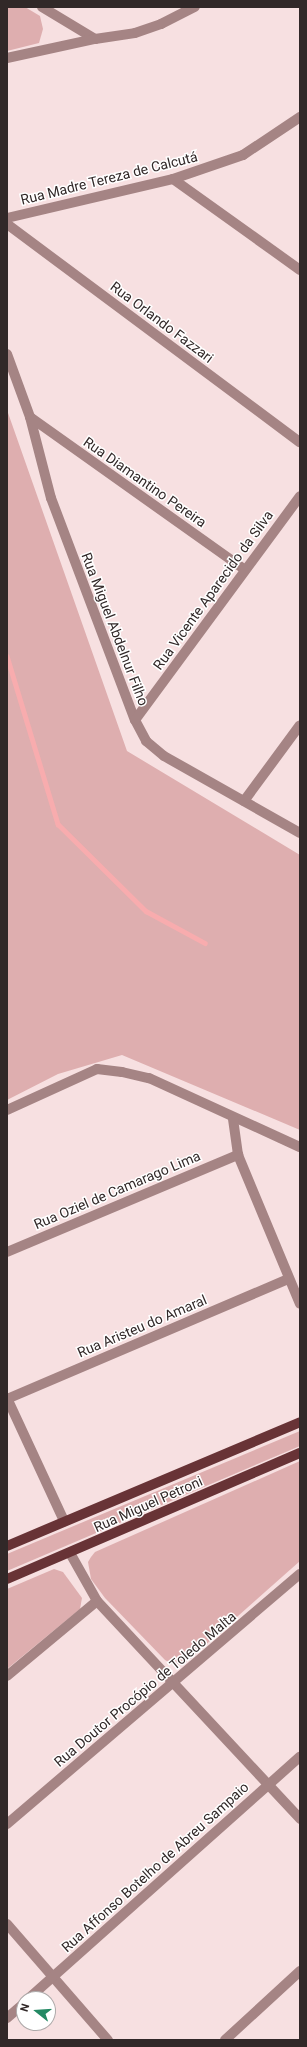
<!DOCTYPE html>
<html>
<head>
<meta charset="utf-8">
<style>
  body { margin:0 }
  #map { position:relative; width:307px; height:2047px; overflow:hidden; background:#f7e0e1; font-family:Roboto,sans-serif }
  div>[style] { position:absolute }
  [style*='--x'] { left:calc(var(--x)*1px); top:calc(var(--y)*1px); width:calc(var(--w)*1px); rotate:calc(var(--a)*1deg) }
  .green>* { inset:0; background:#deaeaf }
  .stream>* { height:4.5px; margin:-2.25px; padding:0 2.25px; transform-origin:2.25px; border-radius:2.25px; background:#f8acae }
  .minor>* { height:10px; margin:-5px; padding:0 5px; transform-origin:5px; border-radius:5px; background:#a58484 }
  .major>* { height:10px; margin:-5px; padding:0 5px; transform-origin:5px; border-radius:5px; background:#683336 }
  span { translate:-50% -50%; white-space:nowrap; text-align:center; line-height:1.15; -webkit-text-stroke:3px #fff; paint-order:stroke }
  .street-label { font-size:14px; color:#312828 }
  .frame { position:absolute; inset:0; border:8px solid #312828; pointer-events:none }
  .north { position:absolute; left:16px; top:1991px; width:40px; height:40px; box-sizing:border-box; background:#fff; border:1px solid #ada9a9; border-radius:50%; rotate:287deg; font-size:11px; font-weight:700; line-height:16px; text-align:center; color:#312828 }
  .north::after { content:''; display:block; margin:auto; width:14px; height:18px; background:#248964; clip-path:polygon(50% 0,100% 100%,50% 72%,0 100%) }
</style>
</head>
<body>
<div id="map">
  <div class="green">
    <i style="clip-path:polygon(7px 7px,25px 7px,40px 16px,43px 29px,39px 43px,7px 51px)"></i>
    <i style="clip-path:polygon(7px 410px,127px 751px,300px 855px,300px 1130px,122px 1055px,58px 1074px,7px 1100px)"></i>
    <i style="clip-path:polygon(300px 1431px,300px 1446px,7px 1571px,7px 1554px)"></i>
    <i style="clip-path:polygon(300px 1461px,300px 1561px,184px 1664px,174px 1665px,165px 1660px,105px 1598px,91px 1579px,88px 1562px,91px 1557px,95px 1552px)"></i>
    <i style="clip-path:polygon(54px 1569px,63px 1572px,82px 1598px,80px 1609px,7px 1669px,7px 1589px)"></i>
  </div>
  <div class="stream">
    <i style="--x:7;--y:656;--w:176;--a:73.1"></i>
    <i style="--x:58;--y:824;--w:124;--a:44.7"></i>
    <i style="--x:146;--y:911;--w:67;--a:28.5"></i>
  </div>
  <div class="minor">
    <i style="--x:42;--y:7;--w:62;--a:31.1"></i>
    <i style="--x:95;--y:39;--w:40;--a:-8.5"></i>
    <i style="--x:135;--y:33;--w:28;--a:-19"></i>
    <i style="--x:161;--y:24;--w:38;--a:-27"></i>
    <i style="--x:7;--y:58;--w:90;--a:-12.2"></i>
    <i style="--x:173;--y:179;--w:156;--a:35.6"></i>
    <i style="--x:7;--y:218;--w:171;--a:-13.2"></i>
    <i style="--x:173;--y:179;--w:74;--a:-18.9"></i>
    <i style="--x:243;--y:155;--w:69;--a:-33.7"></i>
    <i style="--x:7;--y:224;--w:365;--a:36.7"></i>
    <i style="--x:7;--y:354;--w:67;--a:69.9"></i>
    <i style="--x:30;--y:417;--w:84;--a:75.5"></i>
    <i style="--x:51;--y:498;--w:237;--a:69.3"></i>
    <i style="--x:135;--y:720;--w:24;--a:62"></i>
    <i style="--x:146;--y:741;--w:23;--a:40"></i>
    <i style="--x:164;--y:756;--w:156;--a:29.5"></i>
    <i style="--x:30;--y:417;--w:262;--a:35.4"></i>
    <i style="--x:135;--y:720;--w:278;--a:-53.6"></i>
    <i style="--x:244;--y:801;--w:94;--a:-53.6"></i>
    <i style="--x:7;--y:1110;--w:99;--a:-24.5"></i>
    <i style="--x:97;--y:1069;--w:25;--a:7"></i>
    <i style="--x:122;--y:1072;--w:28;--a:13"></i>
    <i style="--x:149;--y:1078;--w:166;--a:24.6"></i>
    <i style="--x:233;--y:1119;--w:36;--a:82"></i>
    <i style="--x:238;--y:1155;--w:161;--a:67.4"></i>
    <i style="--x:7;--y:1252;--w:251;--a:-22.8"></i>
    <i style="--x:7;--y:1398;--w:136;--a:65.1"></i>
    <i style="--x:7;--y:1399;--w:306;--a:-23.1"></i>
    <i style="--x:70;--y:1553;--w:55;--a:60.6"></i>
    <i style="--x:97;--y:1601;--w:298;--a:47"></i>
    <i style="--x:7;--y:1676;--w:117;--a:-39.8"></i>
    <i style="--x:7;--y:1824;--w:385;--a:-40.5"></i>
    <i style="--x:7;--y:1924;--w:154;--a:49"></i>
    <i style="--x:28;--y:1999;--w:364;--a:-41.7"></i>
    <i style="--x:7;--y:2018;--w:23;--a:-41"></i>
    <i style="--x:225;--y:2040;--w:102;--a:-42.6"></i>
  </div>
  <div class="major">
    <i style="--x:7;--y:1546;--w:318;--a:-22.9"></i>
    <i style="--x:7;--y:1579;--w:319;--a:-23.3"></i>
  </div>
  <div class="street-label">
    <span style="left:109px;top:178px;rotate:-14deg">Rua Madre Tereza de Calcutá</span>
    <span style="left:162px;top:322px;rotate:37deg">Rua Orlando Fazzari</span>
    <span style="left:145px;top:482px;rotate:35deg">Rua Diamantino Pereira</span>
    <span style="left:213px;top:590px;rotate:-54deg">Rua Vicente Aparecido da Silva</span>
    <span style="left:115px;top:629px;rotate:69deg">Rua Miguel Abdelnur Filho</span>
    <span style="left:117px;top:1190px;rotate:-23deg">Rua Oziel de Camarago Lima</span>
    <span style="left:142px;top:1326px;rotate:-23deg">Rua Aristeu do Amaral</span>
    <span style="left:148px;top:1504px;rotate:-24deg">Rua Miguel Petroni</span>
    <span style="left:145px;top:1689px;rotate:-40deg">Rua Doutor Procópio de Toledo Malta</span>
    <span style="left:155px;top:1867px;rotate:-42deg">Rua Affonso Botelho de Abreu Sampaio</span>
  </div>
  <div class="frame"></div>
  <div class="north">N</div>
</div>
</body>
</html>
